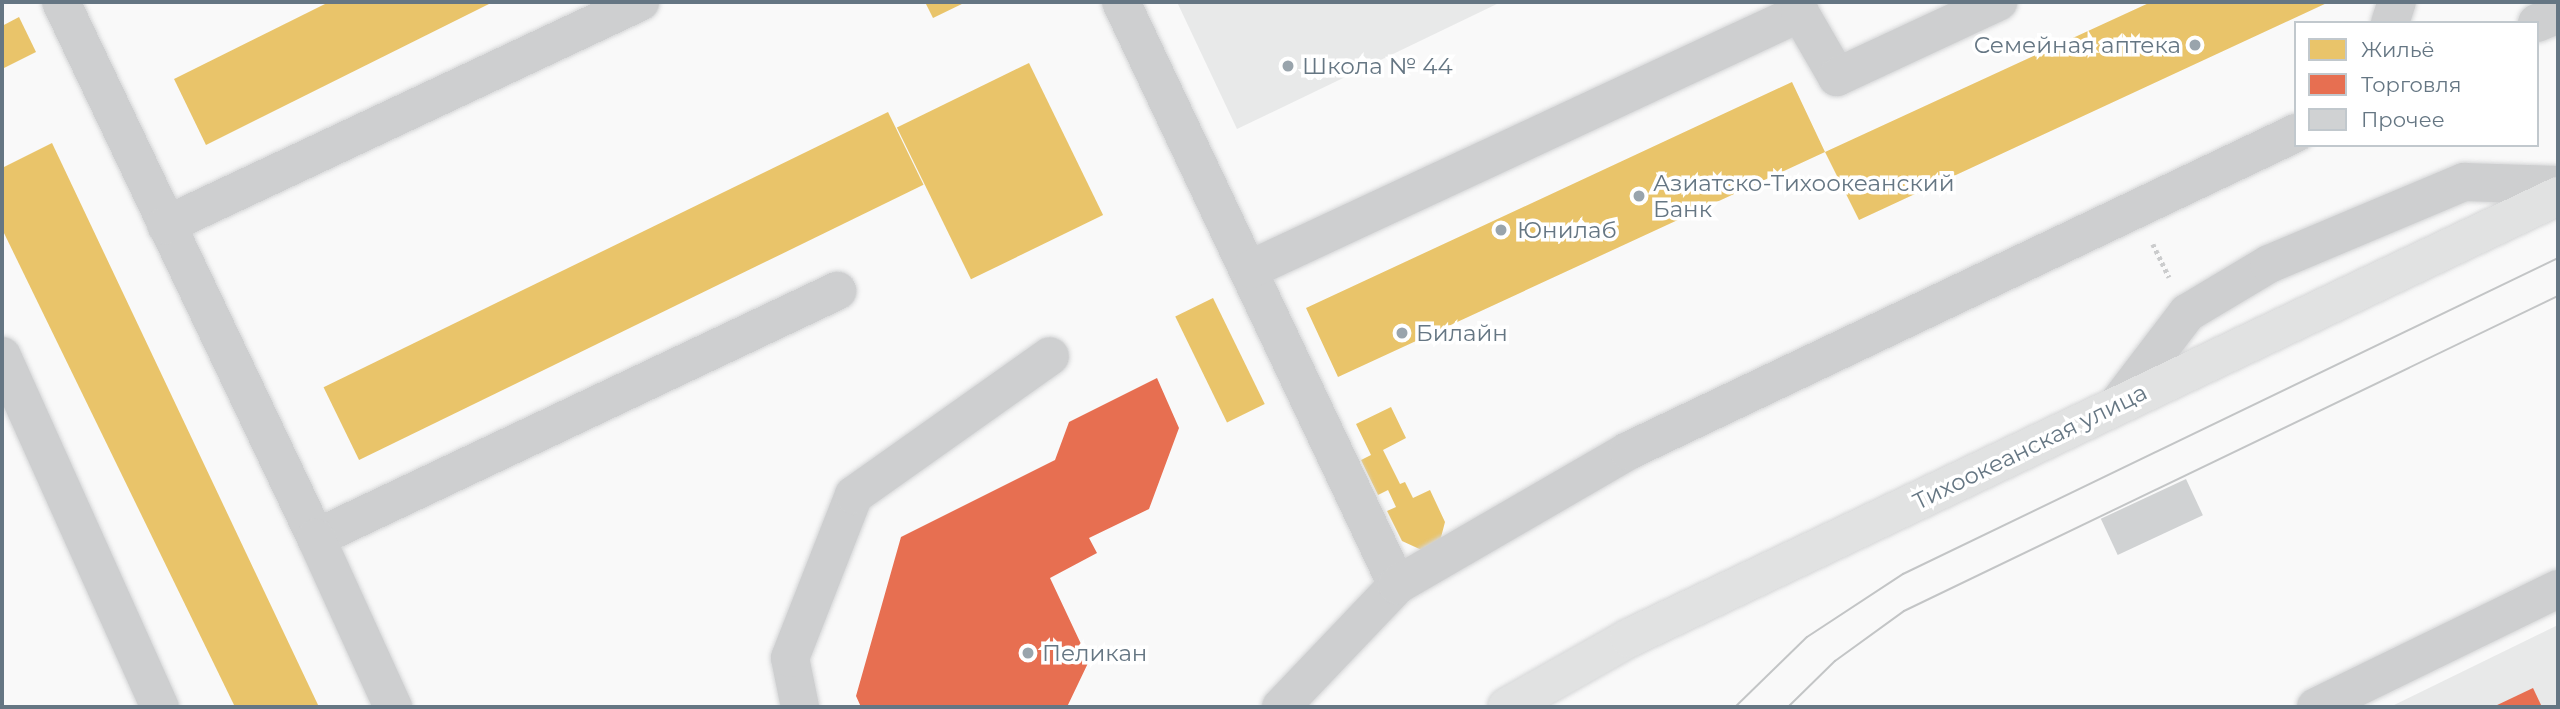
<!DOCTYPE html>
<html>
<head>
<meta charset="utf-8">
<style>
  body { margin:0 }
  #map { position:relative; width:2560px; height:709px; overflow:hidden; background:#f9f9f9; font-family:Montserrat,sans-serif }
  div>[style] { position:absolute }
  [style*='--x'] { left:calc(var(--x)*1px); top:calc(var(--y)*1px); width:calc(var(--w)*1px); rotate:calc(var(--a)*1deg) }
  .built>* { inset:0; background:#e8e9e9 }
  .homes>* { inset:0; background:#e9c46a; transform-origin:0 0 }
  .shops>* { inset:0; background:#e76f51 }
  .building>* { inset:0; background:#d0d2d3; transform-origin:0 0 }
  .path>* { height:4.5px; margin-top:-2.25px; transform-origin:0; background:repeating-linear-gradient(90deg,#cbcccd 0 3.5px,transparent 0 7px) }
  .roads { filter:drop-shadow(0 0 2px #d5d6d7) drop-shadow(0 0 2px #d5d6d7) }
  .minor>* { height:38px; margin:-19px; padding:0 19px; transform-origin:19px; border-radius:19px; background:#cecfd0 }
  .major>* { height:38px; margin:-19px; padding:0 19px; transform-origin:19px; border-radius:19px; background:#e1e2e2 }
  .tram>* { height:2px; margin:-1px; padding:0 1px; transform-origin:1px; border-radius:1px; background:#c3c5c6 }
  .dots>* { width:19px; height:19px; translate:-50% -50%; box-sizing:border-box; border:4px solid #fff; border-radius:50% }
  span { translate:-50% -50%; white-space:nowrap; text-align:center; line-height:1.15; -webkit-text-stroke:7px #fff; paint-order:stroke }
  .poi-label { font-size:23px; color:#657683 }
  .right { translate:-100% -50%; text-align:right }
  .left { translate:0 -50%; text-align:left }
  .street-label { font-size:23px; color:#657683 }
  .frame { position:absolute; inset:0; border:4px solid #657683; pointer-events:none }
  .legend { position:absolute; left:2294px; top:21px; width:245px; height:126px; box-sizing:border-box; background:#fff; border:2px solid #c1c8cd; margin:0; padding:9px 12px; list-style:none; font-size:21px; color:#657683 }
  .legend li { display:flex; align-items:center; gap:14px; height:35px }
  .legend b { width:35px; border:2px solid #c1c8cd }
</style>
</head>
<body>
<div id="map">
  <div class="built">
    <i style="clip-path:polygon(1177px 2px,1501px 2px,1237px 129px)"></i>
    <i style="clip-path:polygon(2558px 625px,2558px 707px,2390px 707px)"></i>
  </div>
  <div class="homes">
    <i style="clip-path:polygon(329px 2px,493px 2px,206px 145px,174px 79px)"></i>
    <i style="clip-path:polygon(925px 2px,966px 2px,933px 18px)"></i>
    <i style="clip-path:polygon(2151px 2px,2329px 2px,1859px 220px,1825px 152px,1338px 377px,1306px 308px,1792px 82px,1825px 152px)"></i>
    <i style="clip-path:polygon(19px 17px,36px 52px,2px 69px,2px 26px)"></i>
    <i style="left:1029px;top:63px;width:169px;height:147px;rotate:64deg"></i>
    <i style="left:888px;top:112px;width:81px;height:628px;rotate:64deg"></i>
    <i style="clip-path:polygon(52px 143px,319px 707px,235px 707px,2px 229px,2px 168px)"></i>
    <i style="left:1213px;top:298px;width:118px;height:42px;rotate:64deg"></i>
    <i style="clip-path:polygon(1391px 407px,1406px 438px,1383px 450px,1400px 484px,1405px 482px,1413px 498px,1430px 490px,1445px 522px,1439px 545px,1426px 552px,1402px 541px,1387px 511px,1396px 507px,1388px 490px,1378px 495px,1361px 460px,1371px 455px,1356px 424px)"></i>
  </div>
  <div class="shops">
    <i style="clip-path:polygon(1157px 378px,1179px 428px,1149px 509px,1089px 538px,1097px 553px,1050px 578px,1089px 661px,1067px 707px,861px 707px,856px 696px,901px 537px,1055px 460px,1069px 422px)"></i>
    <i style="clip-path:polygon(2533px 688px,2542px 707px,2493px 707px)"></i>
  </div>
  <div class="building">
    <i style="left:2186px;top:479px;width:40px;height:94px;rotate:65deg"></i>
  </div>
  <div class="path">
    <i style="--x:2153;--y:244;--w:37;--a:64"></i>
  </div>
  <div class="roads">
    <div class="minor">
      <i style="--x:61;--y:2;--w:594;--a:64.56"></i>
      <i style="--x:316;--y:538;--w:577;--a:-25.37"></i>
      <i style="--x:1121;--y:2;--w:645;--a:64.67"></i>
      <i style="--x:2390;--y:23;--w:22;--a:-72"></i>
      <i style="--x:2537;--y:23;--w:23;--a:-23"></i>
      <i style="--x:166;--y:225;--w:524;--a:-25.2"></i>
      <i style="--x:1251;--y:269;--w:606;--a:-25"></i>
      <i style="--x:1800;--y:13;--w:74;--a:60"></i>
      <i style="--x:1837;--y:77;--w:178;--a:-25"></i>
      <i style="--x:2;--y:356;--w:385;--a:65.8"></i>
      <i style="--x:2117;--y:405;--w:116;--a:-52.7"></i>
      <i style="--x:2187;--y:313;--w:96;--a:-30.9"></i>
      <i style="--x:2269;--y:264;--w:212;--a:-22.8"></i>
      <i style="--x:2464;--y:182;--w:94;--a:1.8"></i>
      <i style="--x:316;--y:538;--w:186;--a:65.5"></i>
      <i style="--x:800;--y:707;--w:50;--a:-101.5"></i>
      <i style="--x:790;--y:658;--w:175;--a:-68.6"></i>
      <i style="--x:854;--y:495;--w:240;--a:-35.3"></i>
      <i style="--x:1281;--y:707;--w:168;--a:-46.4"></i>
      <i style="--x:1397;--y:585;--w:267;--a:-30.1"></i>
      <i style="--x:1628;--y:451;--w:740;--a:-25.46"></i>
      <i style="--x:2316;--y:707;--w:269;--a:-26"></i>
    </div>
    <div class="major">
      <i style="--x:1507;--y:707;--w:140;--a:-29.5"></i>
      <i style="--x:1629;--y:638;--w:1029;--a:-25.44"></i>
    </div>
  </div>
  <div class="tram">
    <i style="--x:1735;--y:707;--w:100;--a:-44.2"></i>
    <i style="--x:1807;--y:637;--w:115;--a:-33.3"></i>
    <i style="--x:1903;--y:574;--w:727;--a:-25.75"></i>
    <i style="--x:1788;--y:707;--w:66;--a:-44.4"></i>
    <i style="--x:1835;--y:661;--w:85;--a:-35.9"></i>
    <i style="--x:1904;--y:611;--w:726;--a:-25.72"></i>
  </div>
  <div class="dots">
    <i style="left:2195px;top:45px;background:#99a4ac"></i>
    <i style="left:1288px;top:66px;background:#99a4ac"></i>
    <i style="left:1639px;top:196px;background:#99a4ac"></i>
    <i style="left:1501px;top:230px;background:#99a4ac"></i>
    <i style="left:1402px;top:333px;background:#99a4ac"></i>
    <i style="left:1028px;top:653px;background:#99a4ac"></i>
  </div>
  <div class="poi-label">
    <span class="right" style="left:2181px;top:45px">Семейная аптека</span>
    <span class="left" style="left:1302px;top:66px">Школа № 44</span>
    <span class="left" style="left:1653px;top:196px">Азиатско-Тихоокеанский<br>Банк</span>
    <span class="left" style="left:1517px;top:230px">Юнилаб</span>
    <span class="left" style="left:1416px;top:333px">Билайн</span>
    <span class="left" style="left:1042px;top:653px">Пеликан</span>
  </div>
  <div class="street-label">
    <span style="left:2030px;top:447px;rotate:-26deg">Тихоокеанская улица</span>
  </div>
  <div class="frame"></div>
  <ul class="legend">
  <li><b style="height:19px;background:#e9c46a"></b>Жильё</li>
  <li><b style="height:19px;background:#e76f51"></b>Торговля</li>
  <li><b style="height:19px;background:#d0d2d3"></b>Прочее</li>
  </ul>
</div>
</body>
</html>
